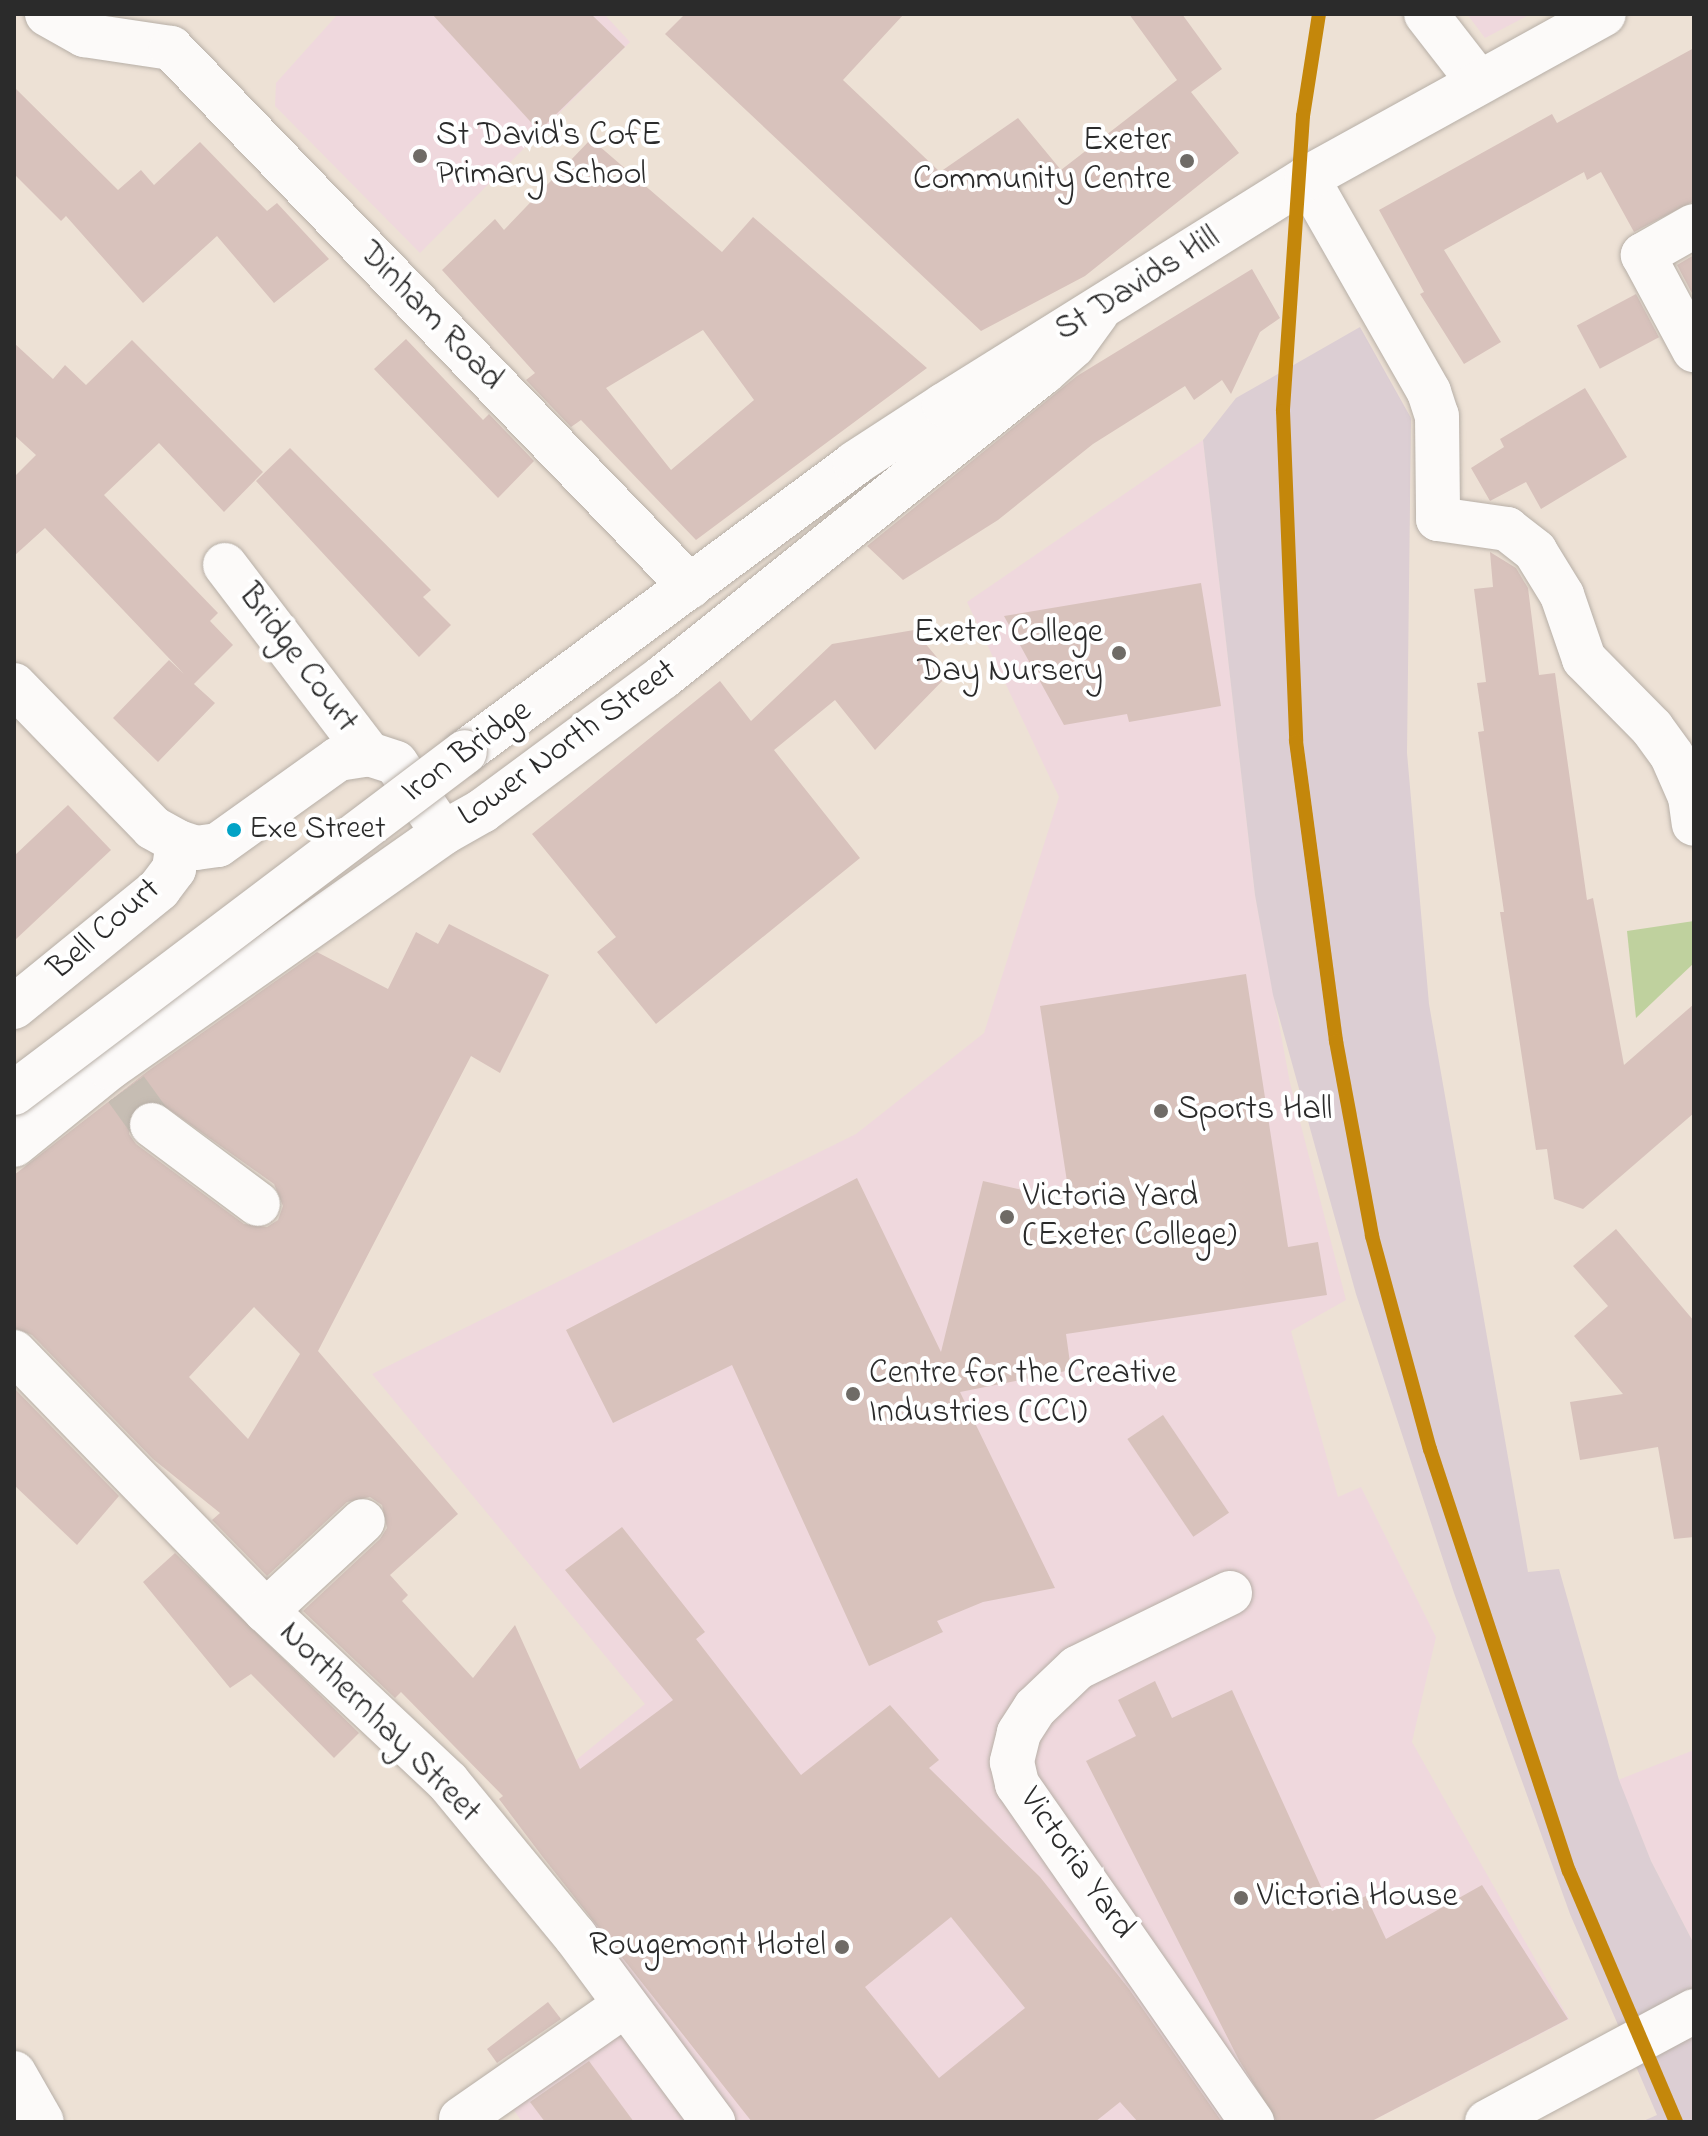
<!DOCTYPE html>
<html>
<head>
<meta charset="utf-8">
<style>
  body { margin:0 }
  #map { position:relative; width:1708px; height:2136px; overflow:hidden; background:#ede1d5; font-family:"Indie Flower",sans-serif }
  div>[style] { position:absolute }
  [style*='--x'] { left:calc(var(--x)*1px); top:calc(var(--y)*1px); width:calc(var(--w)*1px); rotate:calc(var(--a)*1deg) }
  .built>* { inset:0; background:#efd8dd }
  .industrial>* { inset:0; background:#dcced3 }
  .green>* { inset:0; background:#bfd19e }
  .building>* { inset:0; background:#d8c2bc; transform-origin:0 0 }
  .street-tunnel>* { height:44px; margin-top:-22px; transform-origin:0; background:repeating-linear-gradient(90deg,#c6bdb3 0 44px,transparent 0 66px) }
  .roads { filter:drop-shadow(0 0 2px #b7afa7) drop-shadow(0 0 2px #b7afa7) }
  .street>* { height:44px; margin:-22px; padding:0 22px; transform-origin:22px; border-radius:22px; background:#fcfaf9 }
  .secondary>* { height:44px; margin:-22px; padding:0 22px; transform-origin:22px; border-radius:22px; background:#fcfaf9 }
  .bridges { filter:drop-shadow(0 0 2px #b7afa7) drop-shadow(0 0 2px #b7afa7) }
  .street-bridge>* { height:44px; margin:-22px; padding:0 22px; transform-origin:22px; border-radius:22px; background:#fcfaf9 }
  .rail-1>* { height:14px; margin:-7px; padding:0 7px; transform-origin:7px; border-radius:7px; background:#c4870b }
  .dots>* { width:22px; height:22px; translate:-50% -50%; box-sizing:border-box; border:4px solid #fff; border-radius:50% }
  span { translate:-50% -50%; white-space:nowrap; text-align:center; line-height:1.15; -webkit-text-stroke:8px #fff; paint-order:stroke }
  .bus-label { font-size:32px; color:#2b2b2b }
  .left { translate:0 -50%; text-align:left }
  .poi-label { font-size:34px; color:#2b2b2b }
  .right { translate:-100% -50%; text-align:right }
  .street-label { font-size:34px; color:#2b2b2b }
  .frame { position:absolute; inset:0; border:16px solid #2b2b2b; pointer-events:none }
</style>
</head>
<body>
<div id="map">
  <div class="built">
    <i style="clip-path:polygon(338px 14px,604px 14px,630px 42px,420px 253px,275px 106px,276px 83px)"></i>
    <i style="clip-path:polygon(1467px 14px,1531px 14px,1485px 38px)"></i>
    <i style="clip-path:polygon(1203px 440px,1255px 895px,1290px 1083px,1346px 1300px,1291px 1331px,1338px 1497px,1361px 1487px,1436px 1637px,1412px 1742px,1569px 2019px,1370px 2122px,522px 2122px,506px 2098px,610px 2023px,628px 2043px,583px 1928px,658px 1871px,575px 1761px,645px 1704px,372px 1374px,856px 1134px,984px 1033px,1059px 797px,967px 602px)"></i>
    <i style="clip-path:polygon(1694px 1750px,1694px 1944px,1651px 1861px,1618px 1780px)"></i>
  </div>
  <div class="industrial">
    <i style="clip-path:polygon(1360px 327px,1411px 418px,1407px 753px,1429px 1004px,1528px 1572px,1559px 1569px,1619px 1780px,1651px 1861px,1694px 1944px,1694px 2122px,1641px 2122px,1657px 2115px,1570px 1914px,1454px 1593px,1356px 1294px,1273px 995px,1255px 895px,1203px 440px,1236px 398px)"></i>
  </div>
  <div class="green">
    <i style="clip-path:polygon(1694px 921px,1694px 963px,1636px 1018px,1627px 931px)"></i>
  </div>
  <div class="building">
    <i style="clip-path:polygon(432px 14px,591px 14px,625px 47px,539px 131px)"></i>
    <i style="clip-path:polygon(685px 14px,904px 14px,843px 80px,940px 172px,1018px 118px,1061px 170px,1177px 80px,1129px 14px,1182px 14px,1222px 69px,1191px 92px,1239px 153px,1085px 276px,981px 331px,665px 34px)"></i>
    <i style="clip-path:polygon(1694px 48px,1694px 201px,1634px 232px,1601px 172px,1587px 180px,1584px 172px,1444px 250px,1501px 342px,1464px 364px,1420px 294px,1424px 292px,1379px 210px,1552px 114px,1557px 123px)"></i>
    <i style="clip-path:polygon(14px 87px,118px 190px,141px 170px,154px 185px,200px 142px,267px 211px,277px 203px,329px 259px,274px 303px,217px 236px,143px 303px,66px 216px,61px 221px,14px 174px)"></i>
    <i style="clip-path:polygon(evenodd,591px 139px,722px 252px,753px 217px,927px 368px,696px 540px,581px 420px,571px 427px,526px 380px,535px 373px,442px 270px,495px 219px,504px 230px,591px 139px,703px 330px,754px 400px,671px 470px,606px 388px,703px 330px)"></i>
    <i style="clip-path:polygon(1694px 255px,1694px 297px,1677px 265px)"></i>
    <i style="clip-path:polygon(1252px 269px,1280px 318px,1260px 332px,1231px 394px,1222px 380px,1194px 400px,1185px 386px,1093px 444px,998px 520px,903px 580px,867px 546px,1077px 376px)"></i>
    <i style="left:1636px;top:294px;width:49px;height:67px;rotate:62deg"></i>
    <i style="clip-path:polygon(406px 339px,483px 420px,489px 414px,534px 461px,498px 498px,374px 369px)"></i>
    <i style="clip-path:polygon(132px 340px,263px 472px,224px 512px,159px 443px,104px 495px,218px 613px,210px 621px,233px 645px,194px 684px,215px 703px,158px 762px,113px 718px,169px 660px,184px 674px,45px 528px,14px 556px,14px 477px,36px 455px,14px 435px,14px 343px,53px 379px,65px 365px,86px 385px)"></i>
    <i style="clip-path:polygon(1585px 388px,1627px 457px,1541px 509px,1526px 482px,1490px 501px,1471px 468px,1504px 447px,1500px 439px)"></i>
    <i style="clip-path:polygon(290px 448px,431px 590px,423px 597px,451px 625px,419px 657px,256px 481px)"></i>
    <i style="clip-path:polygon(1490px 552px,1516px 568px,1528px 588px,1539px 675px,1555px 673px,1587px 900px,1593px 898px,1624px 1065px,1694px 1004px,1694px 1113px,1583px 1209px,1554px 1199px,1547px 1149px,1536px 1150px,1500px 912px,1504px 912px,1478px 732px,1484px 731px,1477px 683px,1486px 682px,1474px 589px,1493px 587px)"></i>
    <i style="clip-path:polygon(1201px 583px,1221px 706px,1129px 722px,1127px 714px,1064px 725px,1004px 616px)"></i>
    <i style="clip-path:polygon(914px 630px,950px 673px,875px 750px,835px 700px,774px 750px,860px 858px,656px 1024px,597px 952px,616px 937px,532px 834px,720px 681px,751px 721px,832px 644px)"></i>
    <i style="clip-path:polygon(68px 805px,111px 850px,14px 941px,14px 856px)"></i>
    <i style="clip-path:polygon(evenodd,449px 924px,549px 975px,500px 1073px,471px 1056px,318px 1351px,458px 1514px,390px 1575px,408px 1595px,402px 1601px,473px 1678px,515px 1625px,580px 1769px,673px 1700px,565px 1570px,622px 1527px,705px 1632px,696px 1639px,801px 1775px,890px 1705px,939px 1760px,929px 1768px,1040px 1877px,1129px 1989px,1222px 2122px,1138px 2122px,1120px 2102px,1095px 2122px,752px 2122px,542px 1856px,499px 1799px,503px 1796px,401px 1692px,395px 1698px,303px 1611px,380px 1539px,387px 1528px,382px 1505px,370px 1497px,347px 1502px,267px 1576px,212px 1520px,220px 1513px,153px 1459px,32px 1335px,14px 1328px,14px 1175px,148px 1071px,317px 952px,388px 989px,416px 932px,438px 944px,449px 924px,156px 1100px,274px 1184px,283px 1206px,278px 1220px,267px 1227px,244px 1224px,136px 1144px,129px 1134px,132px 1111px,156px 1100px,449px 924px,254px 1307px,300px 1354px,248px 1439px,189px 1377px,254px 1307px,449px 924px,951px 1917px,1025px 2008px,939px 2078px,865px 1987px,951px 1917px)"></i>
    <i style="clip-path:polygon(1246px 974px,1288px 1247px,1318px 1242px,1327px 1295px,1066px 1334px,1071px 1370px,960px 1392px,1055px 1588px,983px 1602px,937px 1621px,943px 1632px,869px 1666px,732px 1365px,613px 1423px,566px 1330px,857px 1178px,941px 1352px,983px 1181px,1070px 1201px,1040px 1006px)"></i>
    <i style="clip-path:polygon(1616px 1229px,1694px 1321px,1694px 1537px,1674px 1539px,1658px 1447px,1580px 1460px,1570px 1402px,1623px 1394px,1574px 1336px,1608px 1306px,1573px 1266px)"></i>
    <i style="clip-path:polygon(14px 1388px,119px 1496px,77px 1545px,14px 1485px)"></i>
    <i style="left:1163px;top:1415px;width:118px;height:43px;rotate:56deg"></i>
    <i style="clip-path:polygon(175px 1553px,359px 1733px,334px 1758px,251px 1674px,230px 1688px,143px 1582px)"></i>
    <i style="clip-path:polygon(1155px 1681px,1172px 1718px,1232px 1690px,1332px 1911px,1366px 1896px,1386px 1939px,1482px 1885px,1568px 2019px,1370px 2122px,1277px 2122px,1239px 2060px,1086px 1761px,1136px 1736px,1118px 1700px)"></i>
    <i style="clip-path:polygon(548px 2002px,561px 2019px,497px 2063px,487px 2049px)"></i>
    <i style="clip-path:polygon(589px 2061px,634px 2122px,545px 2122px,530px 2102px)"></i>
  </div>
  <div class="street-tunnel">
    <i style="--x:126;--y:1089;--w:44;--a:54.2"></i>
  </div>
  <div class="roads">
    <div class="street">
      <i style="--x:47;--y:14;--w:43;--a:29.6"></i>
      <i style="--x:84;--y:35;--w:88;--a:8.5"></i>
      <i style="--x:171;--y:48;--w:748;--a:46.03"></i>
      <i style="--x:1426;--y:14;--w:85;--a:52.2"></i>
      <i style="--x:1307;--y:178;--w:246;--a:60.3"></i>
      <i style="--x:1429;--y:392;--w:25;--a:72"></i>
      <i style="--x:1437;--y:416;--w:103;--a:89.4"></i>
      <i style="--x:1438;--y:519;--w:70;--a:8.2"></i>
      <i style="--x:1507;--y:529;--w:36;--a:38"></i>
      <i style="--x:1535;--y:551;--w:52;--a:58.5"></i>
      <i style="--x:1562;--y:595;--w:68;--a:71"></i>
      <i style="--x:1584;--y:659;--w:97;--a:45.4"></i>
      <i style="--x:1652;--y:728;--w:34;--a:54"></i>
      <i style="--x:1672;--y:756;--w:45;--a:66.3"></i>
      <i style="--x:1690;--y:797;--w:27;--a:82"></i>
      <i style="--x:1694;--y:226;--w:59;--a:150.4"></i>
      <i style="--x:1643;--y:255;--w:108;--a:61.8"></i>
      <i style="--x:225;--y:565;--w:238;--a:52.7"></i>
      <i style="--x:14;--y:685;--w:199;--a:45.8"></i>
      <i style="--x:153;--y:828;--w:29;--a:29"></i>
      <i style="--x:178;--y:842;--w:19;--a:18"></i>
      <i style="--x:196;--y:848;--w:22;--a:-8"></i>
      <i style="--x:218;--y:845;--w:148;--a:-35.6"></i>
      <i style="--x:338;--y:759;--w:31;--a:-9"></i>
      <i style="--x:369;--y:754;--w:28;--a:18"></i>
      <i style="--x:396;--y:763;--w:70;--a:56.1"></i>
      <i style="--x:465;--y:752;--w:485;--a:-36.5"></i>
      <i style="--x:855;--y:463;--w:106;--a:-33.1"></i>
      <i style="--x:944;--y:405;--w:428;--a:-32"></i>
      <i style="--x:1307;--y:178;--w:339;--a:-28.9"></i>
      <i style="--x:14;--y:1007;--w:187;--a:-39.1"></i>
      <i style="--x:159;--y:889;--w:25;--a:-53"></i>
      <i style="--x:174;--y:869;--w:27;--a:-82"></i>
      <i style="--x:152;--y:1125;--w:132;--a:36.7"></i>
      <i style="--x:14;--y:1145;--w:122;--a:-39"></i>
      <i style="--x:109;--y:1068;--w:408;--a:-35.1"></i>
      <i style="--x:443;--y:833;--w:45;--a:-29.4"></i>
      <i style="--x:482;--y:811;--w:225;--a:-36.5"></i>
      <i style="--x:663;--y:677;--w:487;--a:-38.7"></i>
      <i style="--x:1043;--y:373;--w:40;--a:-42"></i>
      <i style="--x:1073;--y:346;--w:41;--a:-54"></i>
      <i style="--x:14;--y:1352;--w:361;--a:45.8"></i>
      <i style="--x:266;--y:1611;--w:250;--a:43.2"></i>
      <i style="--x:448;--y:1782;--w:200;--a:50.5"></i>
      <i style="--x:575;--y:1936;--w:232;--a:53.4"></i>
      <i style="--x:1230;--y:1593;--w:170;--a:153.9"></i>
      <i style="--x:1077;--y:1668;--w:58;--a:136.4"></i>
      <i style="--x:1035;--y:1708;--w:30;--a:123"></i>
      <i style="--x:1019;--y:1733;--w:30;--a:104"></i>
      <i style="--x:1012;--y:1762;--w:23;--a:77"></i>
      <i style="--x:1017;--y:1784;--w:412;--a:55.2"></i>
      <i style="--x:266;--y:1611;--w:132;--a:-42.9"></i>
      <i style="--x:461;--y:2119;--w:200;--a:-34.8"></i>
    </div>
    <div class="secondary">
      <i style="--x:14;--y:2073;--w:56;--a:60.3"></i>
      <i style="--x:1487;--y:2122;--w:235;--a:-28.2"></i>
    </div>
  </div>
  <div class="bridges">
    <div class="street-bridge">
      <i style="--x:14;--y:1093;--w:565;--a:-37.09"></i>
    </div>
  </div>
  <div class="rail-1">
    <i style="--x:1319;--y:14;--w:103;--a:98.9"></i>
    <i style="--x:1303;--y:116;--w:296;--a:93.9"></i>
    <i style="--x:1283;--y:411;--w:330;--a:87.7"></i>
    <i style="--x:1296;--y:741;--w:303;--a:82.4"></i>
    <i style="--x:1336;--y:1041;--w:198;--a:79.5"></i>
    <i style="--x:1372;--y:1236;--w:221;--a:74.8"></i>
    <i style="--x:1430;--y:1449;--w:444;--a:71.8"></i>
    <i style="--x:1569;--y:1871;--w:273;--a:66.9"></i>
  </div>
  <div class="dots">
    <i style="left:420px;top:156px;background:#6f6b66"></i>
    <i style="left:1187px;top:161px;background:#6f6b66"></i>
    <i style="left:1119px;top:653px;background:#6f6b66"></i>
    <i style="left:234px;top:830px;background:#02a3c6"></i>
    <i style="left:1161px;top:1111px;background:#6f6b66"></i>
    <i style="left:1007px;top:1217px;background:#6f6b66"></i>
    <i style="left:853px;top:1394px;background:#6f6b66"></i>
    <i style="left:1241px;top:1898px;background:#6f6b66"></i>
    <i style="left:842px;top:1947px;background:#6f6b66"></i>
  </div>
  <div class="bus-label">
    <span class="left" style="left:249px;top:830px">Exe Street</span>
  </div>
  <div class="poi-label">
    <span class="left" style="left:436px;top:156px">St David's CofE<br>Primary School</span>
    <span class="right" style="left:1171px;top:161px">Exeter<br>Community Centre</span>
    <span class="right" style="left:1103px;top:653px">Exeter College<br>Day Nursery</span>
    <span class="left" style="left:1177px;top:1111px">Sports Hall</span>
    <span class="left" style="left:1023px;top:1217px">Victoria Yard<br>(Exeter College)</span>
    <span class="left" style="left:869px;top:1394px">Centre for the Creative<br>Industries (CCI)</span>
    <span class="left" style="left:1257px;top:1898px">Victoria House</span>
    <span class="right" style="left:826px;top:1947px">Rougemont Hotel</span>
  </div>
  <div class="street-label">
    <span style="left:1138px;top:285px;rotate:-32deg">St Davids Hill</span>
    <span style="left:430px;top:317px;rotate:46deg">Dinham Road</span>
    <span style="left:297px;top:659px;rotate:53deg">Bridge Court</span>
    <span style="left:568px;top:744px;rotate:-36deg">Lower North Street</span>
    <span style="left:467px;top:752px;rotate:-36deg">Iron Bridge</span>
    <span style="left:105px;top:930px;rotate:-41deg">Bell Court</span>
    <span style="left:379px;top:1723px;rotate:45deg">Northernhay Street</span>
    <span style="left:1076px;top:1864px;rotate:55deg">Victoria Yard</span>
  </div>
  <div class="frame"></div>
</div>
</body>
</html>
